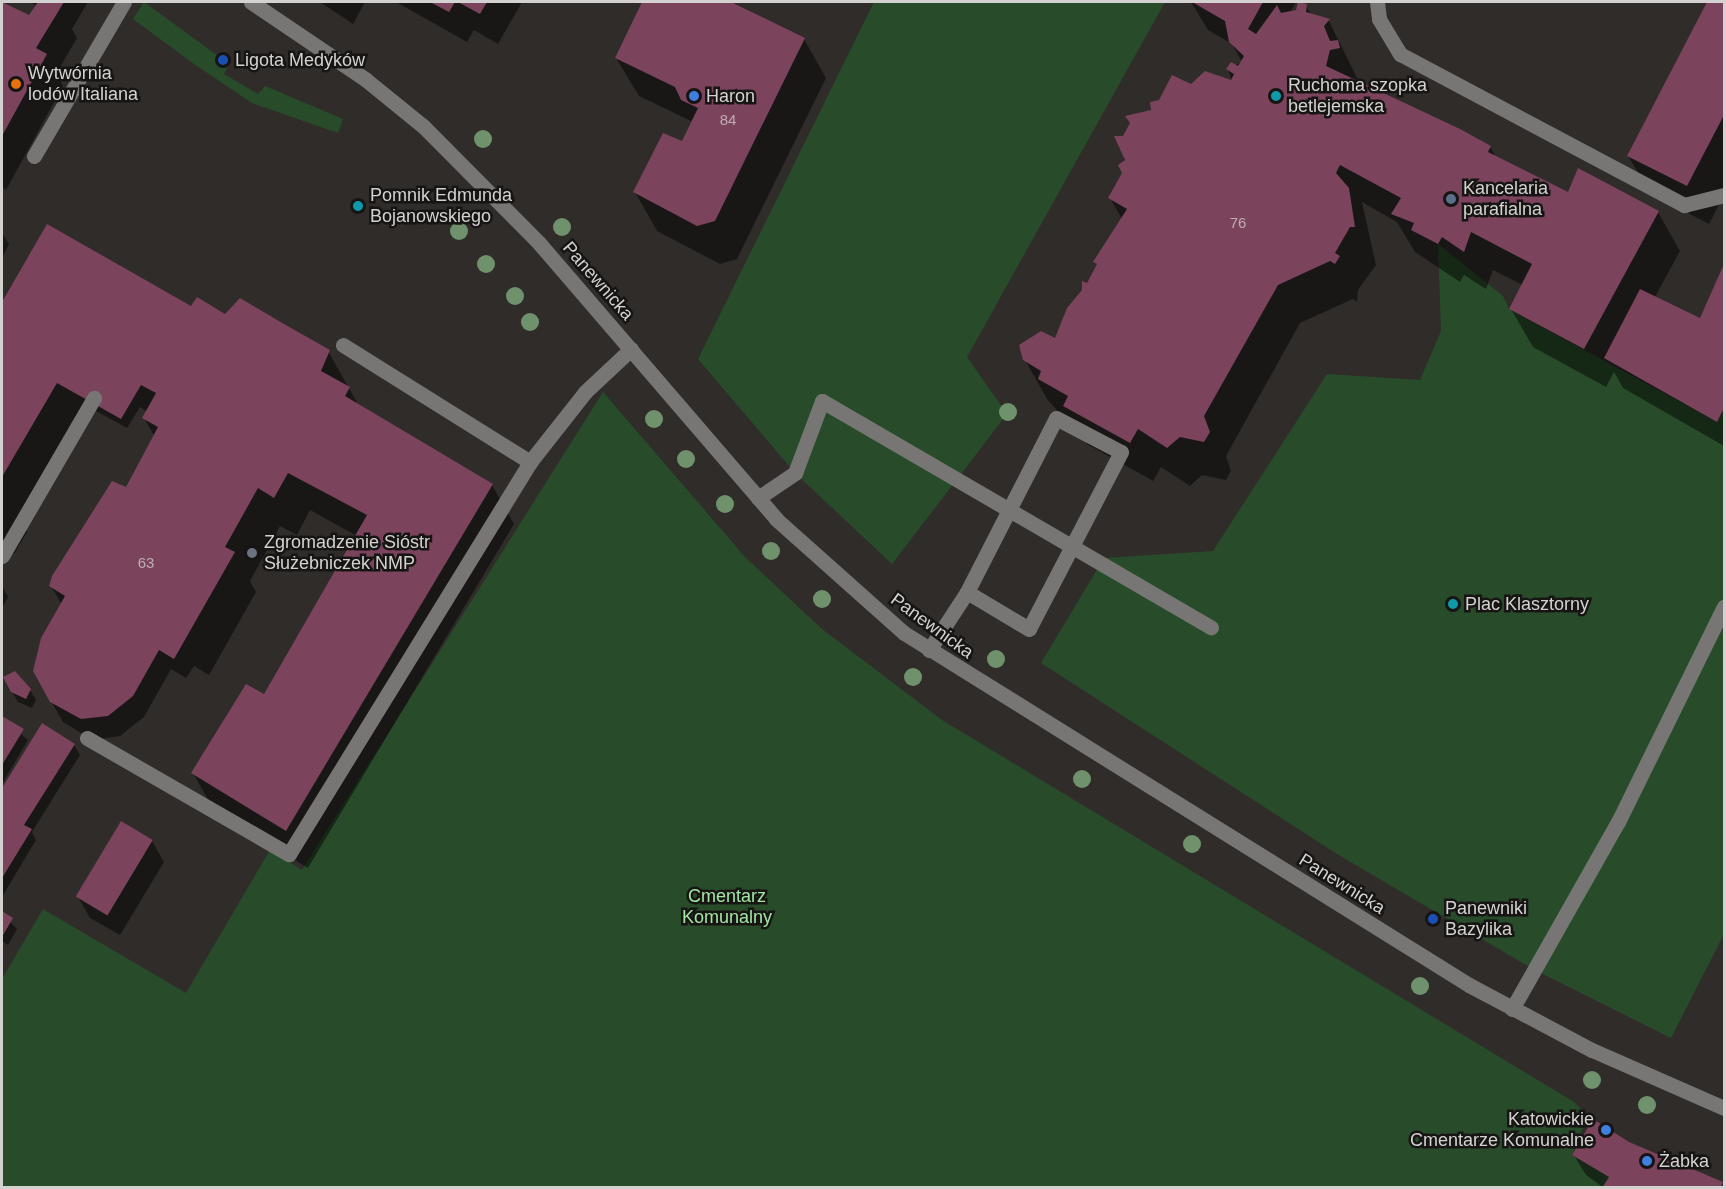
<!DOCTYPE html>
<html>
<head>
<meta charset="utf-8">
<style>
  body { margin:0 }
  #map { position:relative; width:1726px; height:1189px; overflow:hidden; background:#302c2a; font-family:Helvetica,sans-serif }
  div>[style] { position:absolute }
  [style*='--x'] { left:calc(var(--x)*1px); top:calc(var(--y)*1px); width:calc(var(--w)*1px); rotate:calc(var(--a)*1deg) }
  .green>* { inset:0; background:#284c2a }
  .shadow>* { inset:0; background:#0007 }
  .building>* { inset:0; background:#7b435c; transform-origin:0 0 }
  .minor>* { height:15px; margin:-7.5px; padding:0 7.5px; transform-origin:7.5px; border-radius:7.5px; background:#787675 }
  .trees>* { width:18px; height:18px; margin:-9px; border-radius:50%; background:#6f926d }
  .dots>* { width:16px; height:16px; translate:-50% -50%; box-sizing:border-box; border:3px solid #171514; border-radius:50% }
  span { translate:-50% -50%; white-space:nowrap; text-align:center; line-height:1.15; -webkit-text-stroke:5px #171514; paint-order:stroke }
  .number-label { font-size:15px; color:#beaeb3 }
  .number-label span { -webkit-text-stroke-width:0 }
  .poi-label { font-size:18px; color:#d4d2d0 }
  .left { translate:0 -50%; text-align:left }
  .right { translate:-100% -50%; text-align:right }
  .street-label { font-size:18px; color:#d4d2d0 }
  .park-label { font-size:18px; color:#a2e6a3 }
  .frame { position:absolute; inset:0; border:3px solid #d4d2d0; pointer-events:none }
</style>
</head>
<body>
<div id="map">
  <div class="green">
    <i style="clip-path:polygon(144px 2px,229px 64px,224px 74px,258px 94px,265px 86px,343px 119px,338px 133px,252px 103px,194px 64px,133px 19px)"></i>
    <i style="clip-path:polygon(874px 2px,1165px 2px,967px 357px,1007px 414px,892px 564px,795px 473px,698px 359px)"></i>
    <i style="clip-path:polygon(1438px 244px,1503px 296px,1509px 309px,1717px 422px,1724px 408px,1724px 934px,1671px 1038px,1533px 969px,1337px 854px,1041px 663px,1104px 558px,1213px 551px,1327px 374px,1420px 380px,1441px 331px)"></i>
    <i style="clip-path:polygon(603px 392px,745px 557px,822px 629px,942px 720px,1574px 1102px,1588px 1115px,1572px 1155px,1609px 1177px,1603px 1188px,2px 1188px,2px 979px,43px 909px,186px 993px,270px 850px,302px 870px)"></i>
  </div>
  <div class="shadow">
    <i style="clip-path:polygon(2px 2px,30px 17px,37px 6px,30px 2px,88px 2px,72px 29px,77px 38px,56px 74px,63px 86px,6px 190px,2px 187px)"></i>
    <i style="clip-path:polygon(320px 2px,365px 2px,353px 24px)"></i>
    <i style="clip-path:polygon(396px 2px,522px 2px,498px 44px,474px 30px,467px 42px)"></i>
    <i style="clip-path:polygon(643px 2px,727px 2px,804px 39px,826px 78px,737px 259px,720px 264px,657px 231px,635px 192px,683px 143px,693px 122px,639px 96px,616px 58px)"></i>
    <i style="clip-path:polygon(1191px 2px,1296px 2px,1290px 13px,1306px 6px,1312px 16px,1329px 21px,1360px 84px,1490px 147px,1496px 157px,1568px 194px,1658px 212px,1680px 251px,1655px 297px,1700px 320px,1724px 275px,1724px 446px,1623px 388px,1614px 372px,1606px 387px,1533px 347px,1511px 309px,1523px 285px,1493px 270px,1486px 289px,1464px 275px,1460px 282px,1415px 252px,1397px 222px,1362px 202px,1376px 265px,1358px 290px,1357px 302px,1353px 299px,1300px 323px,1226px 456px,1231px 471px,1226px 480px,1202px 475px,1190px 486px,1161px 467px,1153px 481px,1087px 444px,1047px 399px,1025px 360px,1056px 340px,1122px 219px,1110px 198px,1124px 173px,1124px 137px,1191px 86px,1232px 82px,1228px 69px,1242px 62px,1232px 44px,1208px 30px)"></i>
    <i style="clip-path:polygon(1709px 2px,1724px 2px,1724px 195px,1709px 224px,1651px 194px,1628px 156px)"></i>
    <i style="clip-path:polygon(47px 226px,192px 308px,328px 351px,359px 406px,492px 485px,514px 524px,308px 868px,215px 812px,193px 773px,265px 696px,357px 536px,310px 510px,297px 535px,280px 526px,250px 581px,256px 592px,209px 675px,194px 666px,186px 678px,171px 669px,144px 717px,120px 736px,93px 740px,63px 722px,51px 701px,62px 605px,51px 586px,127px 489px,155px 437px,144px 418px,147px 412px,140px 407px,127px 428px,87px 406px,21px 520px,27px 532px,14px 554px,5px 548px,2px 554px,2px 305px)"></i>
    <i style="clip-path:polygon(2px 233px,9px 244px,2px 258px)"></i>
    <i style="clip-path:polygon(2px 586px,8px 597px,2px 608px)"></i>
    <i style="clip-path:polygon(30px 690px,36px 700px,32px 708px,18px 702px,12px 692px)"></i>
    <i style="clip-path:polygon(2px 718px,28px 740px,2px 784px)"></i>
    <i style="clip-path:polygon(42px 725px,74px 745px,80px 755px,32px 832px,36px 840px,2px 897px,2px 791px)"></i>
    <i style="clip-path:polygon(152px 841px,164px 862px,120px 935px,90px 918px,78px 897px)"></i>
    <i style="clip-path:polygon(2px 913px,17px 929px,8px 945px,2px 941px)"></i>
    <i style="clip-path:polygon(1594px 1121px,1632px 1145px,1724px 1188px,1604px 1188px,1586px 1175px,1574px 1155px)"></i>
  </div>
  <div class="building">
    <i style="clip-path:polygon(2px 2px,29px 15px,38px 2px,64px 2px,36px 48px,47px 54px,2px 136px)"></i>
    <i style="clip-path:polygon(430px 2px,455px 2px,449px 12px)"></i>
    <i style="clip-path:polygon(458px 2px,487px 2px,480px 14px)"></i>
    <i style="clip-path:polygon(642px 2px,731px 2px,805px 38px,715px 221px,697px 226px,633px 192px,663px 133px,682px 141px,698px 108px,681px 100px,675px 87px,615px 58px)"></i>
    <i style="clip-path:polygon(1192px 2px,1263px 2px,1248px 29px,1256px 34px,1277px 5px,1281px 13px,1296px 10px,1298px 2px,1307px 4px,1306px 12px,1330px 19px,1324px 26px,1330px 41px,1338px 40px,1340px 48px,1330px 50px,1326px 66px,1460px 129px,1491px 146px,1488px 152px,1568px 192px,1578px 168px,1659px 211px,1584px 349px,1509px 309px,1532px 264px,1471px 232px,1464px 252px,1442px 237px,1438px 244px,1411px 230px,1414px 223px,1391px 214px,1401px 198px,1340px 165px,1336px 173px,1349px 188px,1355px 227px,1350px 227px,1335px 253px,1340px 256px,1335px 264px,1330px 261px,1278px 285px,1204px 416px,1210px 432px,1204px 442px,1180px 437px,1167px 448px,1138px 429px,1130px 443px,1063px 406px,1068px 396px,1038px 379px,1041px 371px,1023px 360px,1019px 345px,1041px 331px,1055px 338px,1067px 308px,1082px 290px,1082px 281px,1087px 283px,1097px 264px,1093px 262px,1127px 209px,1108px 198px,1122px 173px,1118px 165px,1125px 160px,1114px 136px,1123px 136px,1130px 123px,1125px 116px,1151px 110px,1150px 102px,1159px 100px,1172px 75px,1191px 84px,1205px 71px,1231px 80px,1234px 74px,1226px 69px,1231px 62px,1238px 66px,1244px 56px,1229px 42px,1225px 21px)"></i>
    <i style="clip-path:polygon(1707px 2px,1724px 2px,1724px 115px,1687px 186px,1627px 156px)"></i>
    <i style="clip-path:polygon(47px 224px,191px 306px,197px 297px,225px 314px,240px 298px,284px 324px,330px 350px,321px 371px,350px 387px,345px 396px,493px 484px,286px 831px,191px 773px,246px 684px,264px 694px,367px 515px,288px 473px,274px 498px,258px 488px,225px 547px,235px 552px,174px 659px,159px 650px,133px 696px,108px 716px,81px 719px,50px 702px,33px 671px,41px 638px,65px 596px,49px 586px,52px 576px,112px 481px,126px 487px,158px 427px,142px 418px,156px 393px,141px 385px,121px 419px,57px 383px,2px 477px,2px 302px)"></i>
    <i style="clip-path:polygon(1724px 264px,1724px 408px,1717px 422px,1604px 358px,1640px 289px,1700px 318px)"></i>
    <i style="clip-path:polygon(15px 671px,31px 689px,26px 699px,11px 692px,3px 677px)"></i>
    <i style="clip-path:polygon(2px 716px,24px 729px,2px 765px)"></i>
    <i style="clip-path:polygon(42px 723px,75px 744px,24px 825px,32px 829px,2px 878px,2px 788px)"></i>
    <i style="left:121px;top:821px;width:37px;height:88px;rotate:31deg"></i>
    <i style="clip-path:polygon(2px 911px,13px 918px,2px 937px)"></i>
    <i style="clip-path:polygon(1593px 1119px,1629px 1142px,1723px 1182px,1720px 1188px,1602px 1188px,1609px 1177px,1572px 1155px)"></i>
  </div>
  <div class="minor">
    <i style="--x:251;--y:2;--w:138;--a:34"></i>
    <i style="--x:365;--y:79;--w:76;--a:39.1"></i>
    <i style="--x:424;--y:127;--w:163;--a:45.2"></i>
    <i style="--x:539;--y:243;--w:364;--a:49.3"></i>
    <i style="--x:776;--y:519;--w:171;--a:41.7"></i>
    <i style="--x:904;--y:633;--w:666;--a:31.92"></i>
    <i style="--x:1469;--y:985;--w:139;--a:27.9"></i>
    <i style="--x:1592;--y:1050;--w:144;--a:23.7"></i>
    <i style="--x:1377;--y:2;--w:17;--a:83"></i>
    <i style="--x:1379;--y:19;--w:41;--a:59"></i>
    <i style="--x:1400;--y:54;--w:322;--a:28"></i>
    <i style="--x:1684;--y:205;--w:41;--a:-14"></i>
    <i style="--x:34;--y:156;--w:178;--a:-59.7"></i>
    <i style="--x:343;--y:345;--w:221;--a:32"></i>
    <i style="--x:530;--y:462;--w:89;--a:-51.8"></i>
    <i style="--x:585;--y:392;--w:63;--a:-43.1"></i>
    <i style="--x:1056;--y:418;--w:73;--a:27.6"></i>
    <i style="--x:1121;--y:452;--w:199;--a:117.5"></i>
    <i style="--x:1029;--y:629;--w:72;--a:-149.2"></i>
    <i style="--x:967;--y:592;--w:195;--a:-62.9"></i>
    <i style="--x:758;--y:498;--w:45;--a:-34"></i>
    <i style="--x:795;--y:473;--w:77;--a:-69.4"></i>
    <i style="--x:822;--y:401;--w:450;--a:30.2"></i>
    <i style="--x:2;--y:556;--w:183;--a:-59.8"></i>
    <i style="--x:929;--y:650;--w:69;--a:-56.8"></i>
    <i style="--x:87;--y:738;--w:233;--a:29.9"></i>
    <i style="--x:289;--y:854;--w:460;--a:-58.4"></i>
    <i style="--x:1512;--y:1009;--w:215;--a:-60.5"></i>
    <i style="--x:1618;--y:822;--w:240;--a:-63.8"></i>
  </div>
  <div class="trees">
    <i style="left:483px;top:139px"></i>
    <i style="left:562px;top:227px"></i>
    <i style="left:459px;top:231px"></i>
    <i style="left:486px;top:264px"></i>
    <i style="left:515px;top:296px"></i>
    <i style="left:530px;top:322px"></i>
    <i style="left:1008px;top:412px"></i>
    <i style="left:654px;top:419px"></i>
    <i style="left:686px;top:459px"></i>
    <i style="left:725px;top:504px"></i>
    <i style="left:771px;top:551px"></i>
    <i style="left:822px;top:599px"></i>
    <i style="left:996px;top:659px"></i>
    <i style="left:913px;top:677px"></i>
    <i style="left:1082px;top:779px"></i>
    <i style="left:1192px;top:844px"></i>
    <i style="left:1420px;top:986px"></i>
    <i style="left:1592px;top:1080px"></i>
    <i style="left:1647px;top:1105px"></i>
  </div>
  <div class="dots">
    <i style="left:223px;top:60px;background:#1a4fb4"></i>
    <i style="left:16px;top:84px;background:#e8710a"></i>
    <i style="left:694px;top:96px;background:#3f7fe0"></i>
    <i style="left:1276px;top:96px;background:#0f9aa8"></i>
    <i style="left:1451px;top:199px;background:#5c6f8a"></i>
    <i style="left:358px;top:206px;background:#0f9aa8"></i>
    <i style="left:252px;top:553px;background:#6b7280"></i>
    <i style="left:1453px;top:604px;background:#0f9aa8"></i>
    <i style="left:1433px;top:919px;background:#1a4fb4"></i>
    <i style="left:1606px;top:1130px;background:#3f7fe0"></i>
    <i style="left:1647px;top:1161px;background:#3f7fe0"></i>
  </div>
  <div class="number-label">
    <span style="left:728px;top:120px">84</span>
    <span style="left:1238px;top:223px">76</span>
    <span style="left:146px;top:563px">63</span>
  </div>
  <div class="poi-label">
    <span class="left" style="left:235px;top:60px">Ligota Medyków</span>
    <span class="left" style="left:28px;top:84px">Wytwórnia<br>lodów Italiana</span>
    <span class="left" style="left:1288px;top:96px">Ruchoma szopka<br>betlejemska</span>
    <span class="left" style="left:706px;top:96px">Haron</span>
    <span class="left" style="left:1463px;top:199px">Kancelaria<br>parafialna</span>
    <span class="left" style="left:370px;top:206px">Pomnik Edmunda<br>Bojanowskiego</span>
    <span class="left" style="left:264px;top:553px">Zgromadzenie Sióstr<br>Służebniczek NMP</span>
    <span class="left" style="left:1465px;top:604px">Plac Klasztorny</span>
    <span class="left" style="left:1445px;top:919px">Panewniki<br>Bazylika</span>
    <span class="right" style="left:1594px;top:1130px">Katowickie<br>Cmentarze Komunalne</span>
    <span class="left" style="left:1659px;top:1161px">Żabka</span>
  </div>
  <div class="street-label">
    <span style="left:598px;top:281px;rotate:49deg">Panewnicka</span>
    <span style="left:932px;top:626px;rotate:36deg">Panewnicka</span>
    <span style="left:1342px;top:884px;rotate:32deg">Panewnicka</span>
  </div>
  <div class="park-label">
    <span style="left:727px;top:907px">Cmentarz<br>Komunalny</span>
  </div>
  <div class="frame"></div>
</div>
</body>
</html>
